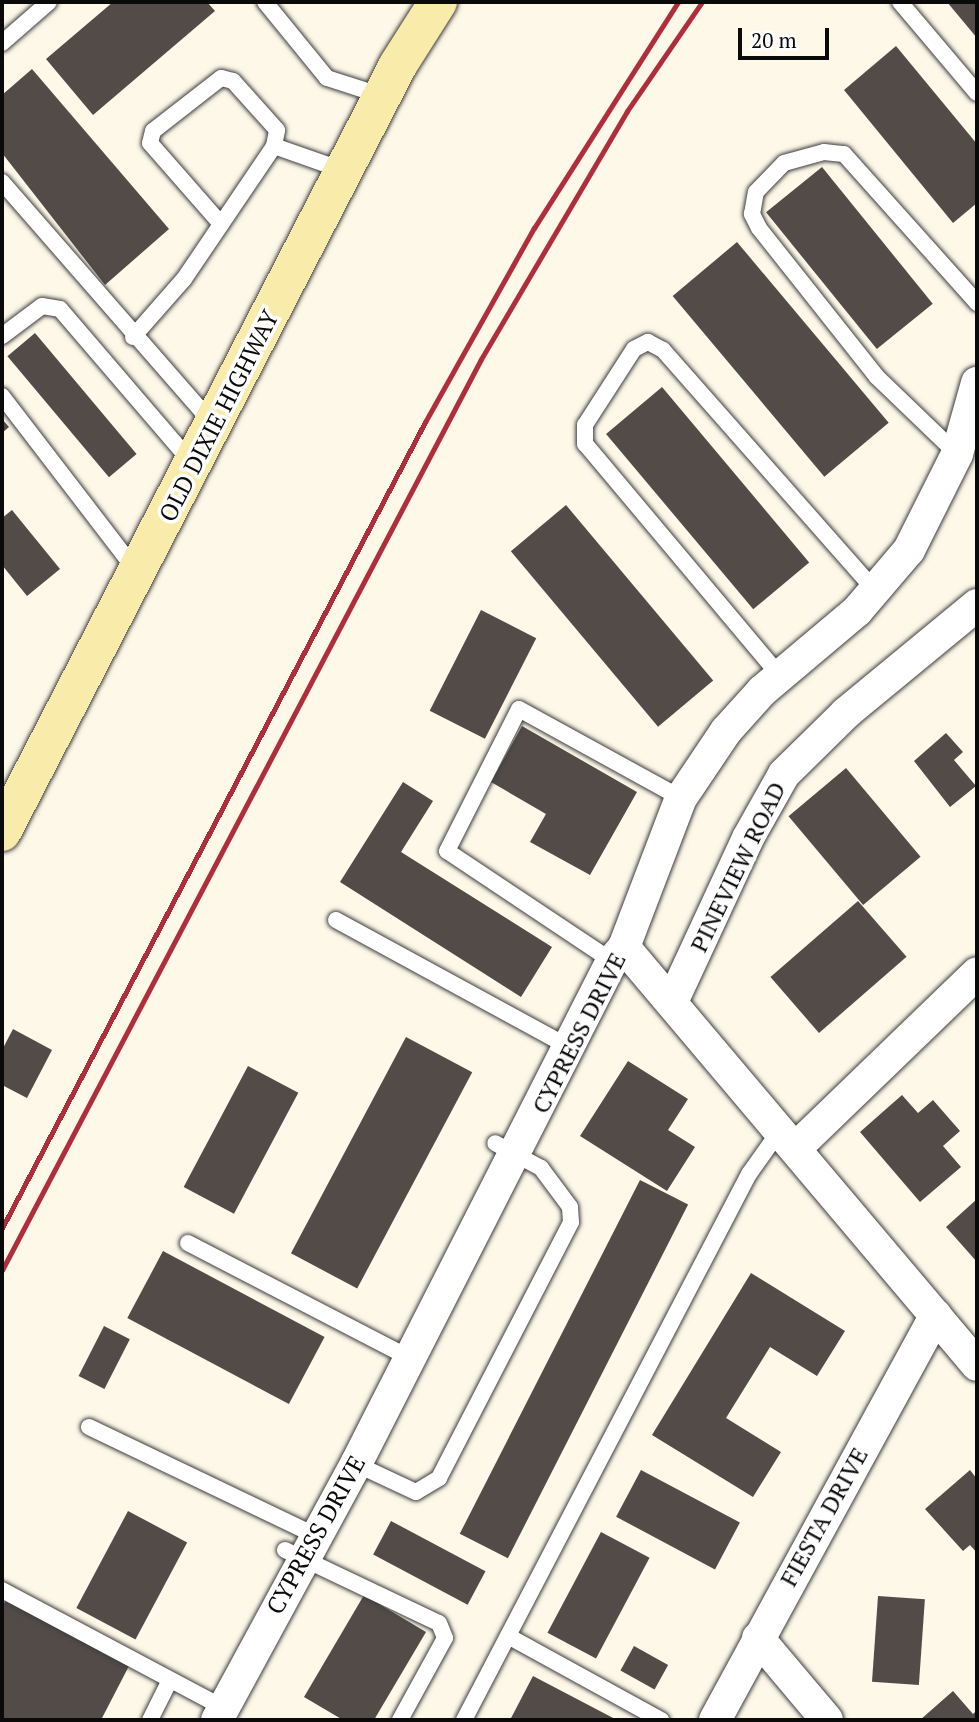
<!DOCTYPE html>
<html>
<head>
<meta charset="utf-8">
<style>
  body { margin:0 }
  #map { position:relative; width:979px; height:1722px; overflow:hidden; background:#fef8e9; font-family:"PT Serif",serif }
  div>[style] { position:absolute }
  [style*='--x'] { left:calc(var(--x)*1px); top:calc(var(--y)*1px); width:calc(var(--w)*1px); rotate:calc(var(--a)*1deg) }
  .building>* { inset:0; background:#524b48; transform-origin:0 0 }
  .roads { filter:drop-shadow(0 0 2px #3d3d3d) drop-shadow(0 0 2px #3d3d3d) }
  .lane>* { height:16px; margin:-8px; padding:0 8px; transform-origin:8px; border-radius:8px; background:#fff }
  .street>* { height:32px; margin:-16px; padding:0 16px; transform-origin:16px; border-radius:16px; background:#fff }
  .secondary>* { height:38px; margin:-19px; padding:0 19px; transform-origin:19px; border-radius:19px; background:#f9eba9 }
  .rail>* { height:5px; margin:-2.5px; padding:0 2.5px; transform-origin:2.5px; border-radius:2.5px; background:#b02d3c }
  span { translate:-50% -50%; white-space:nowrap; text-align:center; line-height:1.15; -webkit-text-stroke:7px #fff; paint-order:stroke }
  .street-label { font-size:24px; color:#0a0a0a }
  .frame { position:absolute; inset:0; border:4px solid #0a0a0a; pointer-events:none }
  .scale { position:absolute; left:738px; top:28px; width:91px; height:32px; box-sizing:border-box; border:4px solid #0a0a0a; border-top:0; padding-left:9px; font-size:21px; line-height:24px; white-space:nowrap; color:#0a0a0a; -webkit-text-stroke:5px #fff; paint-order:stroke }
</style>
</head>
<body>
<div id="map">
  <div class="building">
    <i style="clip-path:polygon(113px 2px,207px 2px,215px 11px,93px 115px,46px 59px)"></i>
    <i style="clip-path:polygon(947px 2px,977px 2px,977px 38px)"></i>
    <i style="clip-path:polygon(896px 46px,977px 144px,977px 203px,953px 223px,844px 90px)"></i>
    <i style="clip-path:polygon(32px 69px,169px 229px,105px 285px,2px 153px,2px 95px)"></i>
    <i style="left:822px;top:167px;width:176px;height:72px;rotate:51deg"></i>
    <i style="left:737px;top:242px;width:236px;height:84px;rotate:50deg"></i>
    <i style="left:35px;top:333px;width:158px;height:36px;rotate:50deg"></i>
    <i style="left:662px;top:387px;width:229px;height:73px;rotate:50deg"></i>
    <i style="clip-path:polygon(2px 419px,9px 427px,2px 433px)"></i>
    <i style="left:566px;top:505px;width:229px;height:72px;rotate:50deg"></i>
    <i style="clip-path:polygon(12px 510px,60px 569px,27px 596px,2px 565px,2px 518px)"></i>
    <i style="left:481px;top:610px;width:62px;height:113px;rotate:27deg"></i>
    <i style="clip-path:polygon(522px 726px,637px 792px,590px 875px,530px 842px,546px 814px,491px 782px)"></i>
    <i style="clip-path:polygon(946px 733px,963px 752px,954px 760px,976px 786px,950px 807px,914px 761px)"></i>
    <i style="left:846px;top:768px;width:116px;height:75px;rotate:50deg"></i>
    <i style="clip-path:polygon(403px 782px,433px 801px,401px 852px,552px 947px,521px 997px,340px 882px)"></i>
    <i style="left:858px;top:901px;width:74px;height:116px;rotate:49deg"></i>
    <i style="clip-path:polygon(13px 1029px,52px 1050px,27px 1098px,2px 1085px,2px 1050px)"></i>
    <i style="left:406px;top:1037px;width:75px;height:245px;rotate:28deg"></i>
    <i style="clip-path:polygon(628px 1061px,688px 1099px,668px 1130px,695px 1147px,667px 1191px,580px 1136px)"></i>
    <i style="left:248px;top:1066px;width:57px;height:137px;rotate:28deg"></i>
    <i style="clip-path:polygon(902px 1095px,918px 1113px,933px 1100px,960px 1131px,943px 1146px,961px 1167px,920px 1202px,860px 1132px)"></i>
    <i style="left:640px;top:1180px;width:54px;height:397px;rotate:27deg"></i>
    <i style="clip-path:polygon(977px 1199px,977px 1262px,946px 1227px)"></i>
    <i style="left:163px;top:1251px;width:183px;height:76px;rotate:28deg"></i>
    <i style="clip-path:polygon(751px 1273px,845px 1331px,817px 1376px,770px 1347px,726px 1418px,781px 1452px,753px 1497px,652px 1435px)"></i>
    <i style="left:104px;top:1326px;width:29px;height:56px;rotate:27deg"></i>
    <i style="left:641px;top:1470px;width:112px;height:53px;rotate:28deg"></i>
    <i style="clip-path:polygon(970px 1470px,977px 1479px,977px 1553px,970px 1545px,963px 1551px,925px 1509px)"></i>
    <i style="left:128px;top:1511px;width:67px;height:110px;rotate:28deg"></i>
    <i style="left:391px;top:1521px;width:107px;height:38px;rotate:28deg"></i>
    <i style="left:601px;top:1532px;width:55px;height:114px;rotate:28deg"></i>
    <i style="clip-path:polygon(364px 1595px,426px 1632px,374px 1720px,343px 1720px,304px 1697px)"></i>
    <i style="left:878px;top:1596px;width:47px;height:86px;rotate:4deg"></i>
    <i style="clip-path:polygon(7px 1598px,130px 1664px,101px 1720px,2px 1720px,2px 1607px)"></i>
    <i style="left:634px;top:1646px;width:39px;height:28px;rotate:29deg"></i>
    <i style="clip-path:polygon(533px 1676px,617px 1720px,510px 1720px)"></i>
    <i style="clip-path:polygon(953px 1691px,973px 1714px,977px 1710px,977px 1720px,920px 1720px)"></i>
  </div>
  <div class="roads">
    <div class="lane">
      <i style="--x:265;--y:2;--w:98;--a:50.8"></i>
      <i style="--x:327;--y:78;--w:59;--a:17.8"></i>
      <i style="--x:900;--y:2;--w:119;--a:49.8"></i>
      <i style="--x:2;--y:43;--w:62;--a:-41.1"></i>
      <i style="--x:274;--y:146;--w:75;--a:19.4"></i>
      <i style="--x:2;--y:182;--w:321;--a:48.9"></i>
      <i style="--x:2;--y:336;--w:50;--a:-36.9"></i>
      <i style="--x:42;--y:306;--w:18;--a:9"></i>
      <i style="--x:60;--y:309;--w:204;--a:49.4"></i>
      <i style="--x:133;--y:337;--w:77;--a:-48.7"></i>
      <i style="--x:184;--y:279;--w:161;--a:-55.9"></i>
      <i style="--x:274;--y:146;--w:16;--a:-79"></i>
      <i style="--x:277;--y:130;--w:66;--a:-131.9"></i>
      <i style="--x:233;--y:81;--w:12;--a:-166"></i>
      <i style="--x:221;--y:78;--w:86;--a:142.1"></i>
      <i style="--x:153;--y:131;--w:12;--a:104"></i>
      <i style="--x:150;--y:143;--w:108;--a:48.8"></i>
      <i style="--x:2;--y:396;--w:222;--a:52.5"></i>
      <i style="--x:957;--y:454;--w:111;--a:-136.1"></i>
      <i style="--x:877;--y:377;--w:190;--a:-128.4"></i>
      <i style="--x:759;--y:228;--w:16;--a:-117"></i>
      <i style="--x:752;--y:214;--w:22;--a:-80"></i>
      <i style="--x:756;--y:192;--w:40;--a:-46"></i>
      <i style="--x:784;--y:163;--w:41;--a:-15.4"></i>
      <i style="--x:824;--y:152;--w:20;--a:6"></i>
      <i style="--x:844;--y:154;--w:200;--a:48.2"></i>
      <i style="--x:780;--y:676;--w:303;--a:-130"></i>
      <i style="--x:585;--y:444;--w:19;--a:-90"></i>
      <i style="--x:585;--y:425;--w:90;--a:-57.2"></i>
      <i style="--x:634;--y:349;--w:16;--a:-27"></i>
      <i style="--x:648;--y:342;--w:17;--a:28"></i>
      <i style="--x:663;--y:350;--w:322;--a:48.6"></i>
      <i style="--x:336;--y:920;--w:268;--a:28.6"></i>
      <i style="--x:612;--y:961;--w:198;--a:-146.3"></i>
      <i style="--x:447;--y:851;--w:159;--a:-63.1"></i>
      <i style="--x:519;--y:709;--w:185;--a:28.8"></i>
      <i style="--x:188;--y:1243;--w:248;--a:27.4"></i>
      <i style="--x:89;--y:1427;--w:250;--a:25.6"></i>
      <i style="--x:356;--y:1464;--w:66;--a:25"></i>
      <i style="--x:416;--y:1492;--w:27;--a:-31"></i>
      <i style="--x:439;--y:1478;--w:288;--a:-62.7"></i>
      <i style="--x:571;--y:1222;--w:15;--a:-94"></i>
      <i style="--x:570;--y:1207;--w:49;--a:-126.6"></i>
      <i style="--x:541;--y:1168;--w:52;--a:-151.5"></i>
      <i style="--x:285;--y:1550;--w:170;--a:25.4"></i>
      <i style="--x:439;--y:1623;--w:16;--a:68"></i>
      <i style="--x:445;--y:1638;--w:94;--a:118.8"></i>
      <i style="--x:2;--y:1590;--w:251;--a:28"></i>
      <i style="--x:508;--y:1636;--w:175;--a:28.8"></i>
      <i style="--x:150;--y:1720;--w:42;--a:-63.4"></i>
      <i style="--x:464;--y:1720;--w:616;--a:-62.44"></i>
      <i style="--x:749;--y:1174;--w:55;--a:-54.6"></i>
    </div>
    <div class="street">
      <i style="--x:624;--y:947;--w:547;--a:49.82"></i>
      <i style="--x:672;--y:1002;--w:181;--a:-65.1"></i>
      <i style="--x:748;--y:838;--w:73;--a:-60.6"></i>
      <i style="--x:784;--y:774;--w:87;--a:-44.5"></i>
      <i style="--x:846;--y:713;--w:170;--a:-39.5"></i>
      <i style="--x:797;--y:1147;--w:250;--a:-44"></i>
      <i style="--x:758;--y:1638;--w:107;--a:49.9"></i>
      <i style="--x:217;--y:1720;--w:291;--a:-61.5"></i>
      <i style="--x:356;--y:1464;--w:564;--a:-63.03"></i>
      <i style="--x:612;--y:961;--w:18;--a:-49"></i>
      <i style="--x:624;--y:947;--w:160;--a:-69.1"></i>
      <i style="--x:681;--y:798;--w:81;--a:-56.1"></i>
      <i style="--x:726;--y:731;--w:54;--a:-48"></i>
      <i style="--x:762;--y:691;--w:124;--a:-40.1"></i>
      <i style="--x:857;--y:611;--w:80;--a:-49.6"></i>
      <i style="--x:909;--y:550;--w:107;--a:-63.4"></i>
      <i style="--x:957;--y:454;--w:74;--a:-74.3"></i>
      <i style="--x:715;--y:1720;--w:461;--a:-61.4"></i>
    </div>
    <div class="secondary">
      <i style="--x:2;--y:832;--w:863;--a:-62.69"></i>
      <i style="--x:398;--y:65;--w:75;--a:-57.6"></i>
    </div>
  </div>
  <div class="rail">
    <i style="--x:2;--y:1228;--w:910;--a:-62.31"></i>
    <i style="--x:425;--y:422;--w:223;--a:-60.7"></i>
    <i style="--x:534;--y:228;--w:268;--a:-57.5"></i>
    <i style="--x:2;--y:1270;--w:1029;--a:-62.26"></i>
    <i style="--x:481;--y:359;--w:288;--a:-59.5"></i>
    <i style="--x:627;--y:111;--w:132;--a:-55.5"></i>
  </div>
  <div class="street-label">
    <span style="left:219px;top:416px;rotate:-63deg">OLD DIXIE HIGHWAY</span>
    <span style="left:738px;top:867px;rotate:-64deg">PINEVIEW ROAD</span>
    <span style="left:579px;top:1033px;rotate:-63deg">CYPRESS DRIVE</span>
    <span style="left:824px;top:1517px;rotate:-61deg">FIESTA DRIVE</span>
    <span style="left:316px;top:1535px;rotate:-61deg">CYPRESS DRIVE</span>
  </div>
  <div class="frame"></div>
  <div class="scale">20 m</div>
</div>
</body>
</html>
